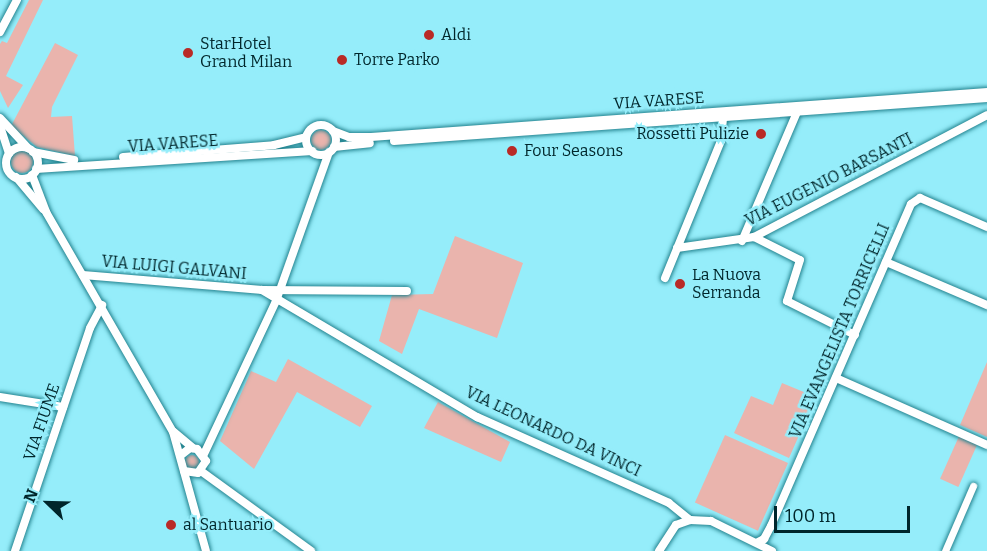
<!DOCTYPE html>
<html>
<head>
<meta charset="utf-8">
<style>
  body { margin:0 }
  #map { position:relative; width:987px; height:551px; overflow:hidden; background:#95edfa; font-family:Bitter,serif }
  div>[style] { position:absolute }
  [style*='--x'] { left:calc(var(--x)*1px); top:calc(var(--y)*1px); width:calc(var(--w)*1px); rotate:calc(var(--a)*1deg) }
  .green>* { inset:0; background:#eab4ad; transform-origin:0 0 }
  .round { border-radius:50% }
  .roads { filter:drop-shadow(0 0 2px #23838f) drop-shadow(0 0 2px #23838f) }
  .pedestrian>* { height:7px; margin:-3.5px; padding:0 3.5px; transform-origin:3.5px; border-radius:3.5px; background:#fff }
  .minor>* { height:8px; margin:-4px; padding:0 4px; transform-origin:4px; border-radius:4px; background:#fff }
  .minor>.ring { margin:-4px; padding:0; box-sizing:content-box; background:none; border:8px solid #fff; border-radius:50% }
  .dots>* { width:16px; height:16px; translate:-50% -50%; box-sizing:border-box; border:3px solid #95edfa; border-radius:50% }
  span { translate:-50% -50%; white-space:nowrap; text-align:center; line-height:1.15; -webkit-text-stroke:4.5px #95edfa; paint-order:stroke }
  .poi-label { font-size:16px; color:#00262b }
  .left { translate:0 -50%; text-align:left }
  .right { translate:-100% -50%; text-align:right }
  .street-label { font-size:16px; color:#00262b }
  .north { position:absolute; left:18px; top:473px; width:60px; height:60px; -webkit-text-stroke:4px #95edfa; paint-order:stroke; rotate:293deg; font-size:16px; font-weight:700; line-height:24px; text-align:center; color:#00262b }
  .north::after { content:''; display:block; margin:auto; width:21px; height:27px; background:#00262b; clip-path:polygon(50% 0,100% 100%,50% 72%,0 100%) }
  .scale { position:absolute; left:774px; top:506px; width:136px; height:27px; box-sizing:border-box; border:3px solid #00262b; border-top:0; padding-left:8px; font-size:18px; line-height:21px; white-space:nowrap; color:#00262b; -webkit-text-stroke:4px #95edfa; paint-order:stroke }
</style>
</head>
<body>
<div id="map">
  <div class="green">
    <i style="clip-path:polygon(29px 0,43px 0,6px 76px,23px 85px,8px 108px,0 91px,0 44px,2px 41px,7px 43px)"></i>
    <i style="clip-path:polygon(55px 43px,78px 55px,52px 107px,51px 117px,72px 116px,75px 156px,37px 147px,11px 126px)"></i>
    <i class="round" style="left:311px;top:130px;width:20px;height:20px"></i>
    <i class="round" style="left:11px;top:151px;width:22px;height:22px"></i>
    <i style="clip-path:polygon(455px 236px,523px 263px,497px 338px,419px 309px,402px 354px,379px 341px,392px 295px,433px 294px)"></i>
    <i style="clip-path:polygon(288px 359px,372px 406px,360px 427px,297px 392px,254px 469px,220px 441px,251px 371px,276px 382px)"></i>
    <i style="clip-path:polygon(987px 362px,987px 437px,960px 425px)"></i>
    <i style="clip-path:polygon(782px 383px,816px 397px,789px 458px,734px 433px,751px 396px,773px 405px)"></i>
    <i style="clip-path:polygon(438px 402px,510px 442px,501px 462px,424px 428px)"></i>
    <i style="left:960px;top:434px;width:20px;height:49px;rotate:24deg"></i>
    <i style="left:725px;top:435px;width:69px;height:74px;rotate:24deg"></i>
    <i class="round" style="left:185px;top:455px;width:14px;height:14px"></i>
  </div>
  <div class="roads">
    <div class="pedestrian">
      <i style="--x:945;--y:551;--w:71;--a:-66.7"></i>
    </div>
    <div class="minor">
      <i style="--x:0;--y:32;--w:36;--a:-62"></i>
      <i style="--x:0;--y:118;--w:41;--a:47"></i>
      <i class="ring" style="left:306px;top:125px;width:22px;height:22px"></i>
      <i style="--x:0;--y:126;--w:29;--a:72"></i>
      <i style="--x:333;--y:131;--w:17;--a:21"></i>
      <i style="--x:349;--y:137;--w:22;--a:0"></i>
      <i style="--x:371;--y:137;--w:618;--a:-4.18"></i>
      <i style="--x:394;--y:141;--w:595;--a:-4.15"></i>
      <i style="--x:334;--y:147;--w:36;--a:-6"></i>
      <i class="ring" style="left:6px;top:147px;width:24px;height:24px"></i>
      <i style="--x:33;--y:152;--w:42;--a:11"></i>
      <i style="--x:123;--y:157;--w:151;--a:-4.5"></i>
      <i style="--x:274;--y:145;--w:33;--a:-14"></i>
      <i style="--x:36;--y:169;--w:277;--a:-3.7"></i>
      <i style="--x:32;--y:175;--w:40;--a:69"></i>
      <i style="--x:46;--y:212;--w:254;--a:60"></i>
      <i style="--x:173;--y:432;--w:123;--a:74.5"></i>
      <i style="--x:16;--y:177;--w:42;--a:49.8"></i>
      <i style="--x:754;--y:237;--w:51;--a:26.6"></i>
      <i style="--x:800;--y:260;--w:43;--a:107.6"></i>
      <i style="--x:787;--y:301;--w:76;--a:26.6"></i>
      <i style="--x:742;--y:241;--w:140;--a:-66.9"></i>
      <i style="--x:677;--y:248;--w:78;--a:-8.1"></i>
      <i style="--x:754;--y:237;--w:263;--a:-27.6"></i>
      <i style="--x:886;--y:262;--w:110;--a:23.1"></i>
      <i style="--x:83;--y:275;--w:180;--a:4.8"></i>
      <i style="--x:262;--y:290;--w:250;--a:30.6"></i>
      <i style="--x:477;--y:417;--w:210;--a:24.1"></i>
      <i style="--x:669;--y:503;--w:27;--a:39"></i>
      <i style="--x:690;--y:520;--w:21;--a:3"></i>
      <i style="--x:711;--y:521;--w:68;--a:26.2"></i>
      <i style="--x:665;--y:278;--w:148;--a:-67.8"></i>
      <i style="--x:721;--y:141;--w:24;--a:-85"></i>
      <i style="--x:262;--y:290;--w:145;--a:0.4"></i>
      <i style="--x:836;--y:378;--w:165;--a:23.9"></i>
      <i style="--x:0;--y:397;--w:64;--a:9"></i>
      <i style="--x:174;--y:432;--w:25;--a:40"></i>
      <i style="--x:204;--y:454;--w:169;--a:-64.8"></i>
      <i style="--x:276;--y:301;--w:158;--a:-70.4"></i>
      <i style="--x:181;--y:455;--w:11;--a:-38"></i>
      <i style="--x:190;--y:448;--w:7;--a:8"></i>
      <i style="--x:197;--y:449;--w:15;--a:53"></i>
      <i style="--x:206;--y:461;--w:14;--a:124"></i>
      <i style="--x:198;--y:473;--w:14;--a:-172"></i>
      <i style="--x:201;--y:471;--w:136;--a:36"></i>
      <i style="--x:758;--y:542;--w:7;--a:-27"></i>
      <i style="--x:764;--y:539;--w:15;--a:-62"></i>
      <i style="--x:771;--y:526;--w:351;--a:-66.5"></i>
      <i style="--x:911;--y:204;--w:11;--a:-34"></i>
      <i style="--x:920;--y:198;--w:73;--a:23.4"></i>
      <i style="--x:15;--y:551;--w:235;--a:-71.4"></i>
      <i style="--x:90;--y:328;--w:26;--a:-62"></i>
      <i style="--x:659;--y:551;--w:31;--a:-57"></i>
      <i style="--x:676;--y:525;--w:15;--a:-20"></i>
    </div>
  </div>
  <div class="dots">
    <i style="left:429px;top:35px;background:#b92a26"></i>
    <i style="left:188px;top:53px;background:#b92a26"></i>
    <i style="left:342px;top:60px;background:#b92a26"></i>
    <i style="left:761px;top:134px;background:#b92a26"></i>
    <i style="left:512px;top:151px;background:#b92a26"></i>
    <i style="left:680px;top:284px;background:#b92a26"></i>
    <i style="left:171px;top:525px;background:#b92a26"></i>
  </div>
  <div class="poi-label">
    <span class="left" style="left:441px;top:35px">Aldi</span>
    <span class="left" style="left:200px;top:53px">StarHotel<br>Grand Milan</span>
    <span class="left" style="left:354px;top:60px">Torre Parko</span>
    <span class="right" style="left:749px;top:134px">Rossetti Pulizie</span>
    <span class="left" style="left:524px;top:151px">Four Seasons</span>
    <span class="left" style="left:692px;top:284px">La Nuova<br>Serranda</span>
    <span class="left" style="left:183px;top:525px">al Santuario</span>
  </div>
  <div class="street-label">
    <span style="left:659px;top:101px;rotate:-4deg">VIA VARESE</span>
    <span style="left:173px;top:144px;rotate:-4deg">VIA VARESE</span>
    <span style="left:829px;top:180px;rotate:-27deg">VIA EUGENIO BARSANTI</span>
    <span style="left:174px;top:268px;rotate:5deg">VIA LUIGI GALVANI</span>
    <span style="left:840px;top:331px;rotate:-67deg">VIA EVANGELISTA TORRICELLI</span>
    <span style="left:42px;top:422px;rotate:-71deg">VIA FIUME</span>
    <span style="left:553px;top:432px;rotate:25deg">VIA LEONARDO DA VINCI</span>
  </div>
  <div class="north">N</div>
  <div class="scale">100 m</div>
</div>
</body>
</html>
